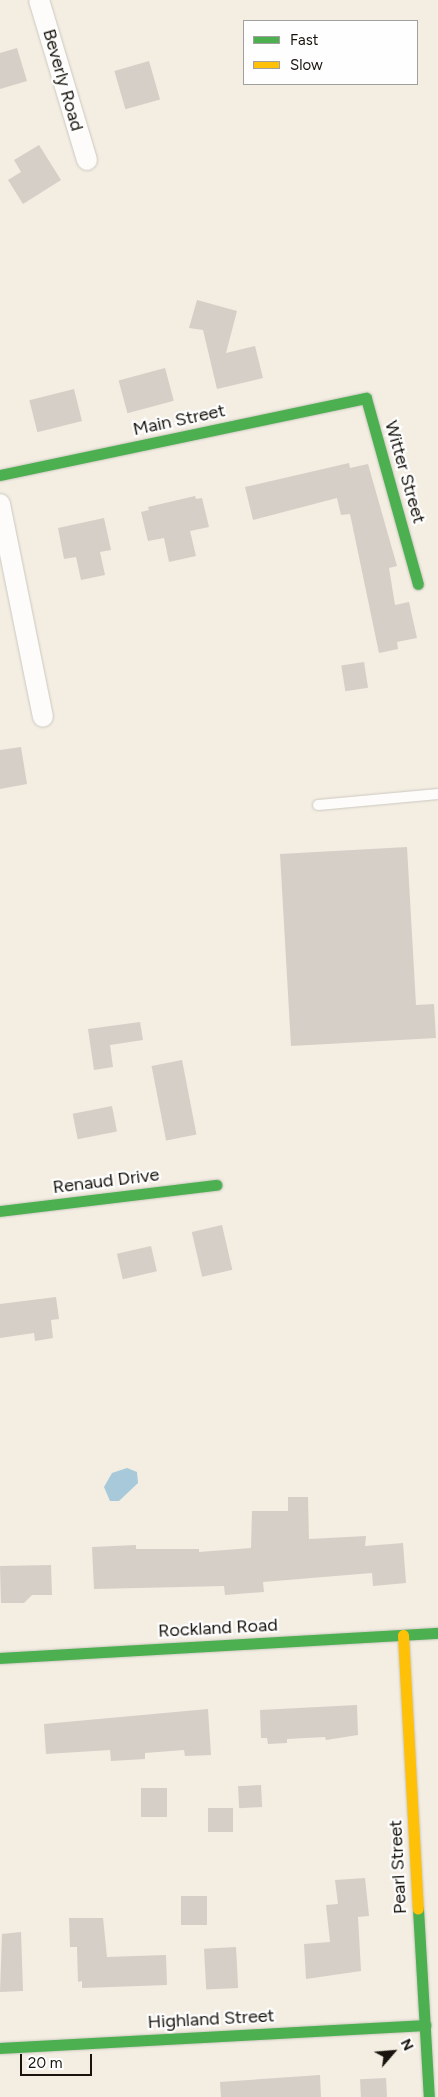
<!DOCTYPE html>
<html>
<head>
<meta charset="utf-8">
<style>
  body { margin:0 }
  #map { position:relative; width:438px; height:2097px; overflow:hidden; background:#f3ede2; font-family:Figtree,sans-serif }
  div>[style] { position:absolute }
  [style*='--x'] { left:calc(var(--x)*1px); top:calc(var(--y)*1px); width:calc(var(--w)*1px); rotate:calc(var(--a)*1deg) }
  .water>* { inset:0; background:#a7c9da }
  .building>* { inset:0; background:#d6cfc8; transform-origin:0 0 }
  .roads { filter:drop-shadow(0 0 1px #cdc9c0) drop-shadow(0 0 1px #cdc9c0) }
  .lane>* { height:10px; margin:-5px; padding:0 5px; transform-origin:5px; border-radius:5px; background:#fdfcfb }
  .street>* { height:20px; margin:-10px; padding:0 10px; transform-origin:10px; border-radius:10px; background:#fdfcfb }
  .fast>* { height:11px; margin:-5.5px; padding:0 5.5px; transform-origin:5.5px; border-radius:5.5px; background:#4caf50 }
  .slow>* { height:11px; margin:-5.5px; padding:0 5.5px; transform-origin:5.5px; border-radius:5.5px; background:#ffc107 }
  span { translate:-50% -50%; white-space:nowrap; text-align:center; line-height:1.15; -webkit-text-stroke:4.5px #fefefe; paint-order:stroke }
  .street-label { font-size:18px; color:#18140d }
  .legend { position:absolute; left:243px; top:20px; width:175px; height:65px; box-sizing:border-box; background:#fefefe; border:1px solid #a2a09e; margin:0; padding:6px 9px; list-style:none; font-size:15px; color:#18140d }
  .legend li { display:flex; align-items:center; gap:10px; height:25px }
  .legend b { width:25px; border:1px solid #a2a09e }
  .north { position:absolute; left:368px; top:2027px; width:50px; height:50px; -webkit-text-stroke:4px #fefefe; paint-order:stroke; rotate:63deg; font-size:14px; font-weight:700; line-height:20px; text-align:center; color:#18140d }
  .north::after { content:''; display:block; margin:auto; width:18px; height:22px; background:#18140d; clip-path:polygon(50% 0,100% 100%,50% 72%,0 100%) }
  .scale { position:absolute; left:20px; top:2054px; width:72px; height:22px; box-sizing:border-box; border:2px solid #18140d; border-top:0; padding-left:6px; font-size:15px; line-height:18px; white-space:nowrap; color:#18140d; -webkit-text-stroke:4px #fefefe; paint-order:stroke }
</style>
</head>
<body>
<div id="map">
  <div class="water">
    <i style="clip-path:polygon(127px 1468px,137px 1472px,138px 1483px,119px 1501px,110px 1501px,104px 1487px,112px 1473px)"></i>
  </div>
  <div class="building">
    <i style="clip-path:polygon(17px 48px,27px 81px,0 89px,0 53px)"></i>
    <i style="left:149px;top:61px;width:40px;height:36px;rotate:74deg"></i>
    <i style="clip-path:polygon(39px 145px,61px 180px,23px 204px,8px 180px,21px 172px,14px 160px)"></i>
    <i style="clip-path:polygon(197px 300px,237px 311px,226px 353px,255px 346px,263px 378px,217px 389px,203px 330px,189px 328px)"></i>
    <i style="left:165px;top:368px;width:34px;height:48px;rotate:75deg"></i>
    <i style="left:74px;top:389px;width:33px;height:46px;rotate:76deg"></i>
    <i style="clip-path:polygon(349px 463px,350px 468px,368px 464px,397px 566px,389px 568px,395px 605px,409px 602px,417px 638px,397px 642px,398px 649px,379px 653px,350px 514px,341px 515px,337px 498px,253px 520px,245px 487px)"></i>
    <i style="clip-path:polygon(195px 496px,196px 499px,202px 498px,209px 527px,190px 531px,196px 556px,169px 562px,164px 538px,148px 541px,141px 512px,149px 510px,148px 507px)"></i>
    <i style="clip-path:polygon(104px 518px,111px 550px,100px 552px,105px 575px,81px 580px,76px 557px,64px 559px,58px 528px)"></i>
    <i style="left:364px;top:662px;width:26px;height:23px;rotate:81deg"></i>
    <i style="clip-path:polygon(21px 747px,27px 784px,0 789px,0 750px)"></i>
    <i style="clip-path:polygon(407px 847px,416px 1005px,434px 1004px,436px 1038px,291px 1046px,280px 854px)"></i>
    <i style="clip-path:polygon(140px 1022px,143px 1040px,110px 1045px,113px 1067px,94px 1070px,88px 1029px)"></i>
    <i style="left:182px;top:1060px;width:76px;height:31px;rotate:79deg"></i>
    <i style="left:112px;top:1106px;width:26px;height:40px;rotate:79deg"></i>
    <i style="left:222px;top:1225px;width:46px;height:31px;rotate:77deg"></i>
    <i style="left:151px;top:1246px;width:26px;height:35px;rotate:77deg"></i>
    <i style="clip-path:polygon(56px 1297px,59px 1319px,51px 1320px,53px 1338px,35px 1341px,34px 1333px,0 1338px,0 1304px)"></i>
    <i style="clip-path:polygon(288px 1497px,308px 1497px,309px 1539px,366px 1536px,365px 1546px,403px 1543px,406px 1583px,373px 1586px,372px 1573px,263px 1582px,264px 1592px,225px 1595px,224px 1586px,94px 1589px,92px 1547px,136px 1545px,136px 1549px,199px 1549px,199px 1552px,251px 1548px,252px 1511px,288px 1511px)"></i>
    <i style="clip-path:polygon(51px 1565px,52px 1595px,32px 1595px,24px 1603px,1px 1603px,0 1566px)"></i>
    <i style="clip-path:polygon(357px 1705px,358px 1735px,326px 1740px,325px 1737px,287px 1739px,287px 1743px,268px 1744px,267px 1738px,261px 1738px,260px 1710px)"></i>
    <i style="clip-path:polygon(208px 1709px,211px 1755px,185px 1756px,184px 1750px,145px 1753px,145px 1759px,111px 1761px,110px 1750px,46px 1754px,44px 1724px)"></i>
    <i style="left:261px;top:1785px;width:22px;height:23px;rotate:87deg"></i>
    <i style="left:167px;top:1788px;width:29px;height:26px;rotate:90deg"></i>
    <i style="left:208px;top:1808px;width:25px;height:24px"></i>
    <i style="clip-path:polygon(365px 1878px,369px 1916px,358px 1917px,361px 1971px,306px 1979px,304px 1944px,330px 1942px,326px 1905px,338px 1904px,335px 1880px)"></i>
    <i style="left:207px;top:1896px;width:29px;height:26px;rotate:90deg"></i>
    <i style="clip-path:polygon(69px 1918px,103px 1918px,107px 1957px,166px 1955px,167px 1985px,82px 1988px,82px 1981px,78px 1982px,77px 1947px,70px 1947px)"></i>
    <i style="clip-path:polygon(21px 1932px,23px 1991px,0 1992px,2px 1934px)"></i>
    <i style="left:236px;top:1947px;width:41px;height:32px;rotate:87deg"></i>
    <i style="clip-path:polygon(320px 2075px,321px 2097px,221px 2097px,220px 2082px)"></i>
    <i style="left:386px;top:2078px;width:19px;height:26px;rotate:87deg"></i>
  </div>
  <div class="roads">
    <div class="lane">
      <i style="--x:318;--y:805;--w:121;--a:-5.2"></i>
    </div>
    <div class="street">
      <i style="--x:39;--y:0;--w:167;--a:73.3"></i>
      <i style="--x:0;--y:504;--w:217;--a:78.6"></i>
    </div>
    <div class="fast">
      <i style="--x:0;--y:475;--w:374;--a:-11.9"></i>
      <i style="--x:366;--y:398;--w:193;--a:74.4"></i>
      <i style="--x:0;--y:1211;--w:218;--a:-6.9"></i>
      <i style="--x:0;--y:1658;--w:439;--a:-3.3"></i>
      <i style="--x:418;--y:1909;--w:188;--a:86.7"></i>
      <i style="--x:0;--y:2048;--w:426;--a:-3.1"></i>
    </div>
    <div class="slow">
      <i style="--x:403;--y:1635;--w:274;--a:86.9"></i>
    </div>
  </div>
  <div class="street-label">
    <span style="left:63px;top:80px;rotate:74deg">Beverly Road</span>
    <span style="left:179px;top:420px;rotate:-12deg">Main Street</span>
    <span style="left:405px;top:472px;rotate:74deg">Witter Street</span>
    <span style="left:106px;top:1181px;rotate:-7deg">Renaud Drive</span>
    <span style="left:218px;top:1628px;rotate:-3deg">Rockland Road</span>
    <span style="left:398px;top:1867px;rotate:-93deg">Pearl Street</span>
    <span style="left:211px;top:2019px;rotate:-3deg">Highland Street</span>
  </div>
  <ul class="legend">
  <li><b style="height:6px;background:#4caf50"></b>Fast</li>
  <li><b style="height:6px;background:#ffc107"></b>Slow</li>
  </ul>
  <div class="north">N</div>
  <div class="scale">20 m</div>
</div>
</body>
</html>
